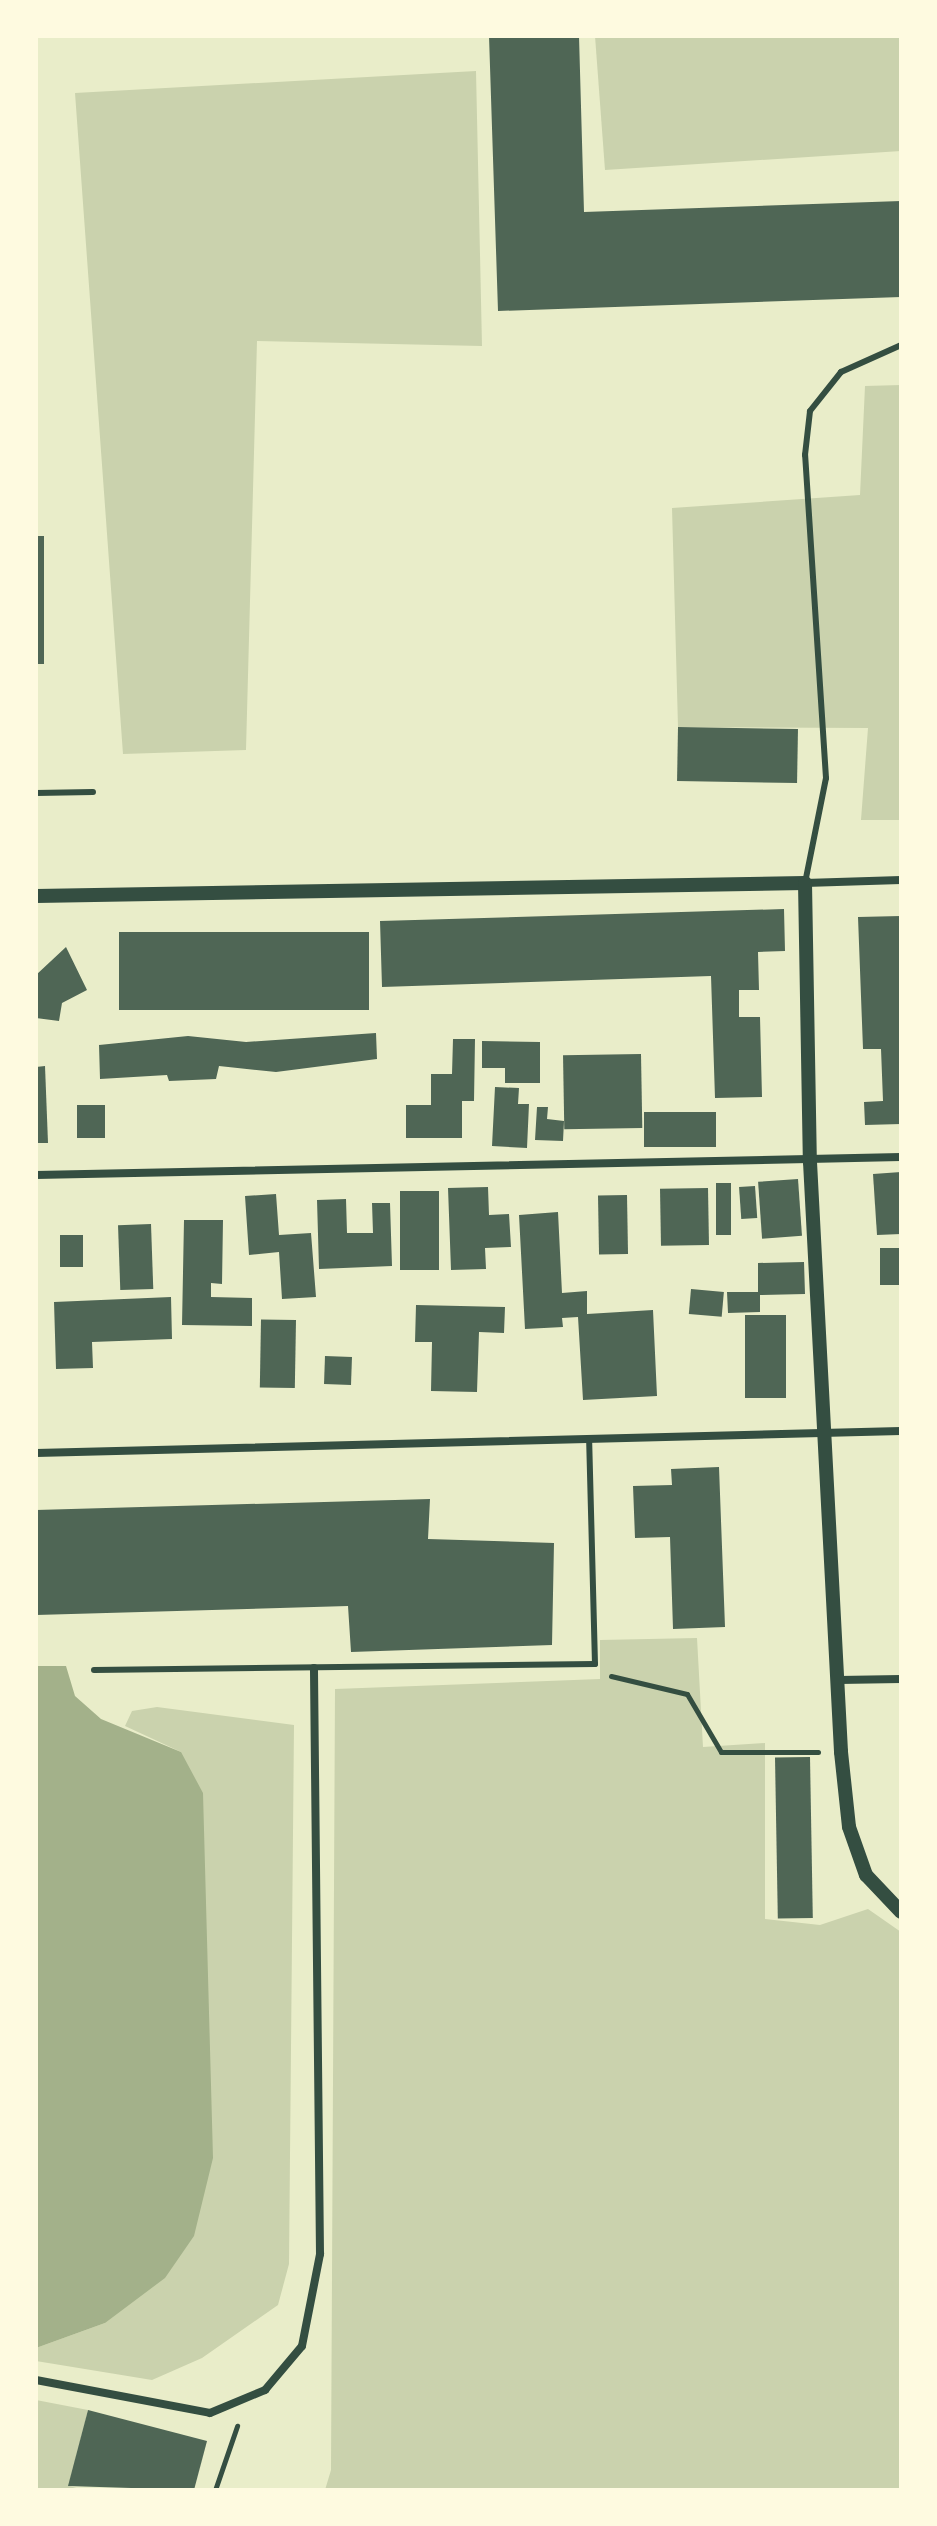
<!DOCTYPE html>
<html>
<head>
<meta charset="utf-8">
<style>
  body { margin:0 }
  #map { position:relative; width:937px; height:2526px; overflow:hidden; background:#e9edc9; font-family:Spectral,serif }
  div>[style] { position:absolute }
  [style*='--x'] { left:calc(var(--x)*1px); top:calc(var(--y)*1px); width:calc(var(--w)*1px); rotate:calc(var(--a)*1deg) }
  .green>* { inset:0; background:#cad2ad }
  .water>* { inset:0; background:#a3b18a }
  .building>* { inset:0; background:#4f6655; transform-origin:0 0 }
  .path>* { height:5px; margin:-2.5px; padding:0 2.5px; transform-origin:2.5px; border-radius:2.5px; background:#344e41 }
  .service>* { height:6px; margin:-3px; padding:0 3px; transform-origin:3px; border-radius:3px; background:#344e41 }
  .minor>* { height:8px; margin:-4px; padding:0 4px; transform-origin:4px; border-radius:4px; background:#344e41 }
  .tertiary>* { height:14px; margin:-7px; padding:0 7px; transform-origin:7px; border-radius:7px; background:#344e41 }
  span { translate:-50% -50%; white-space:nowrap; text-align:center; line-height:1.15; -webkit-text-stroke:8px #fefae0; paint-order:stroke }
  .frame { position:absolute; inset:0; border:38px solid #fefae0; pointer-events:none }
</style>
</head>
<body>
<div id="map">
  <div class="green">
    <i style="clip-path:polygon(595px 36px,901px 36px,901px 151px,605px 170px)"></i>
    <i style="clip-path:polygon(476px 71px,482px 346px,257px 341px,246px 750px,123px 754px,75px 93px)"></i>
    <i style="clip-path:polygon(901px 385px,901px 820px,861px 820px,868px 728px,678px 727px,672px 508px,860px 495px,865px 386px)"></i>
    <i style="clip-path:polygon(697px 1638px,703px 1747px,765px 1743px,765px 1919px,820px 1925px,868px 1909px,901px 1932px,901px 2490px,325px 2490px,331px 2470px,335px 1689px,600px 1679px,600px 1640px)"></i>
    <i style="clip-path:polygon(157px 1707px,294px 1725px,289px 2264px,278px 2305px,202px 2358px,152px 2380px,36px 2361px,36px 2348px,105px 2323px,181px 1752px,125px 1726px,132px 1711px)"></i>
    <i style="clip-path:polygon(36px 2400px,88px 2410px,69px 2486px,84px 2490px,36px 2490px)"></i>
  </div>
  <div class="water">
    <i style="clip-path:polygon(36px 1666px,66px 1666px,75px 1696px,101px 1719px,181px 1752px,203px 1793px,213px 2158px,194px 2236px,165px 2278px,105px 2323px,36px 2348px)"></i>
  </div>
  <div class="building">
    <i style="clip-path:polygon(489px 36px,579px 36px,584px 212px,901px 201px,901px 297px,498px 311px)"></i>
    <i style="left:36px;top:536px;width:8px;height:128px"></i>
    <i style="left:678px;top:727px;width:120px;height:54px;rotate:1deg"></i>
    <i style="clip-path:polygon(784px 909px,785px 951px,758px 952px,759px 990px,739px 990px,739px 1017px,760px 1017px,762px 1097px,715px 1098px,711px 976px,382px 987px,380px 921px)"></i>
    <i style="clip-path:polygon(901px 916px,901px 1124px,865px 1125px,864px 1102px,883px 1101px,881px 1049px,863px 1049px,858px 917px)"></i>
    <i style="left:119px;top:932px;width:250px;height:78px"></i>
    <i style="clip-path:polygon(66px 947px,87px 990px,62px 1003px,59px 1021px,36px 1018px,36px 975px)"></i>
    <i style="clip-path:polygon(376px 1033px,377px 1059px,276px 1072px,219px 1066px,216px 1079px,169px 1081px,167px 1075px,100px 1079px,99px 1045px,188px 1036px,246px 1042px)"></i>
    <i style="clip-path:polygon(453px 1039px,475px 1039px,474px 1101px,462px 1101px,462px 1138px,406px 1138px,406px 1105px,431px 1105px,431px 1074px,452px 1074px)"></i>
    <i style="clip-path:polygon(482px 1041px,540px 1042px,540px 1083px,505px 1083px,505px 1068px,482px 1068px)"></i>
    <i style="left:641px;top:1054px;width:74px;height:78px;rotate:89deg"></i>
    <i style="clip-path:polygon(45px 1066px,48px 1143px,36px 1143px,36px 1067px)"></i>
    <i style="clip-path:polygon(495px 1087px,519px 1088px,518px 1104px,529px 1104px,527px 1148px,492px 1146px)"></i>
    <i style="left:105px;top:1105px;width:33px;height:28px;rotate:90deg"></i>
    <i style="clip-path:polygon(537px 1107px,548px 1107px,547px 1119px,564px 1121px,563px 1141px,535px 1140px)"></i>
    <i style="left:716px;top:1112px;width:35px;height:72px;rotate:90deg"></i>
    <i style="clip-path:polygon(901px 1172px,901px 1234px,877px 1235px,873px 1174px)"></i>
    <i style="left:798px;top:1179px;width:57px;height:40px;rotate:86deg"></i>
    <i style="left:716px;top:1183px;width:15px;height:52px"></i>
    <i style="left:755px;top:1186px;width:32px;height:16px;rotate:86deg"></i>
    <i style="clip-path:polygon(488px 1187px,489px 1215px,509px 1214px,511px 1247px,485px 1248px,486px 1269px,451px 1270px,448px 1188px)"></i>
    <i style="left:708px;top:1188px;width:57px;height:48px;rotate:89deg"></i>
    <i style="left:400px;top:1191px;width:39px;height:79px"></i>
    <i style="clip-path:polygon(276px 1194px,279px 1235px,311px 1233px,316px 1297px,282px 1299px,279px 1252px,249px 1255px,245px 1196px)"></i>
    <i style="left:627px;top:1195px;width:59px;height:29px;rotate:89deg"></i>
    <i style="clip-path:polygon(346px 1199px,347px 1233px,373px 1233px,372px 1203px,390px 1203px,392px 1266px,319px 1269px,317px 1200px)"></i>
    <i style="clip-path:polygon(558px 1212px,562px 1293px,587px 1291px,587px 1314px,653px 1310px,657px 1396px,583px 1400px,578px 1317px,562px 1318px,563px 1327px,525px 1329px,519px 1215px)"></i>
    <i style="clip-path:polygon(184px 1220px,223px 1220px,222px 1284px,211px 1283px,211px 1297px,252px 1298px,252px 1326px,182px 1325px)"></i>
    <i style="left:151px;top:1224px;width:65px;height:33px;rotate:88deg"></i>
    <i style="left:60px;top:1235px;width:23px;height:32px"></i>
    <i style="left:901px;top:1248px;width:37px;height:21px;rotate:90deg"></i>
    <i style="clip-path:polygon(804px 1262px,805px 1294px,760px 1295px,760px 1312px,728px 1313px,727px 1292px,758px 1292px,758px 1263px)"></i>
    <i style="left:691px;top:1289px;width:33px;height:25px;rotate:5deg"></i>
    <i style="clip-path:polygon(171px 1297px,172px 1339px,92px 1342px,93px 1368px,56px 1369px,54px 1302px)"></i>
    <i style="clip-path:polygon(416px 1305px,505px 1307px,504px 1333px,479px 1332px,477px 1392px,431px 1391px,432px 1342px,415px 1342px)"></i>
    <i style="left:745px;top:1315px;width:41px;height:83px"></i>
    <i style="left:296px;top:1320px;width:68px;height:35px;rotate:91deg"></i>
    <i style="left:325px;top:1356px;width:27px;height:28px;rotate:2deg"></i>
    <i style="clip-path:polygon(719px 1467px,725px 1627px,673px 1629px,670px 1537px,635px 1538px,633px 1486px,672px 1485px,671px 1469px)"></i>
    <i style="clip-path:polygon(430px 1499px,428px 1539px,554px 1543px,552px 1645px,351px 1652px,348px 1606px,36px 1615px,36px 1510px)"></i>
    <i style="left:810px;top:1757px;width:161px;height:35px;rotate:89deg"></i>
    <i style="clip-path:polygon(88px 2410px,207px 2441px,194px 2490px,68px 2486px)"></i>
  </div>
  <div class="path">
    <i style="--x:611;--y:1676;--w:78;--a:13.3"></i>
    <i style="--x:687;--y:1694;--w:67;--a:59.6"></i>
    <i style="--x:721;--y:1752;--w:97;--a:0"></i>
    <i style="--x:215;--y:2490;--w:68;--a:-71"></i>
  </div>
  <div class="service">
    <i style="--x:36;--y:793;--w:57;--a:-1"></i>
    <i style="--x:805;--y:883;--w:107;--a:-78.7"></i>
    <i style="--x:826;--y:778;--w:324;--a:-93.7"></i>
    <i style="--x:805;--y:455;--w:44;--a:-83.5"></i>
    <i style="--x:810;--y:411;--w:50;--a:-51.5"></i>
    <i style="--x:841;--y:372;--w:66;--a:-24.2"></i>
    <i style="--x:94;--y:1670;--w:501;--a:-0.69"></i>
    <i style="--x:595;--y:1664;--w:222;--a:-91.5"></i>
  </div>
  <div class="minor">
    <i style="--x:805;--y:883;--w:96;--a:-1.8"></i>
    <i style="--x:36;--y:1175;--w:865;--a:-1.19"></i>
    <i style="--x:36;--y:1453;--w:865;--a:-1.46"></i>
    <i style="--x:839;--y:1680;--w:62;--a:-0.9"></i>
    <i style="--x:36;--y:2380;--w:177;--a:10.7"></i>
    <i style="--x:210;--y:2413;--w:60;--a:-22.7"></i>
    <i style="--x:265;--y:2390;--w:57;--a:-49.9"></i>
    <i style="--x:302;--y:2346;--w:94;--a:-78.9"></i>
    <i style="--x:320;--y:2254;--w:586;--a:-90.59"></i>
  </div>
  <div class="tertiary">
    <i style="--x:36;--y:896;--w:769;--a:-0.97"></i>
    <i style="--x:805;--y:883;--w:279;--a:89"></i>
    <i style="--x:810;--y:1162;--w:591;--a:86.99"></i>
    <i style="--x:841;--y:1752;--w:75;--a:83.9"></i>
    <i style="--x:849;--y:1827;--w:51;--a:70.5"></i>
    <i style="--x:866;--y:1875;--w:51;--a:46.6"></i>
  </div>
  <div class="frame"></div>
</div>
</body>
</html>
